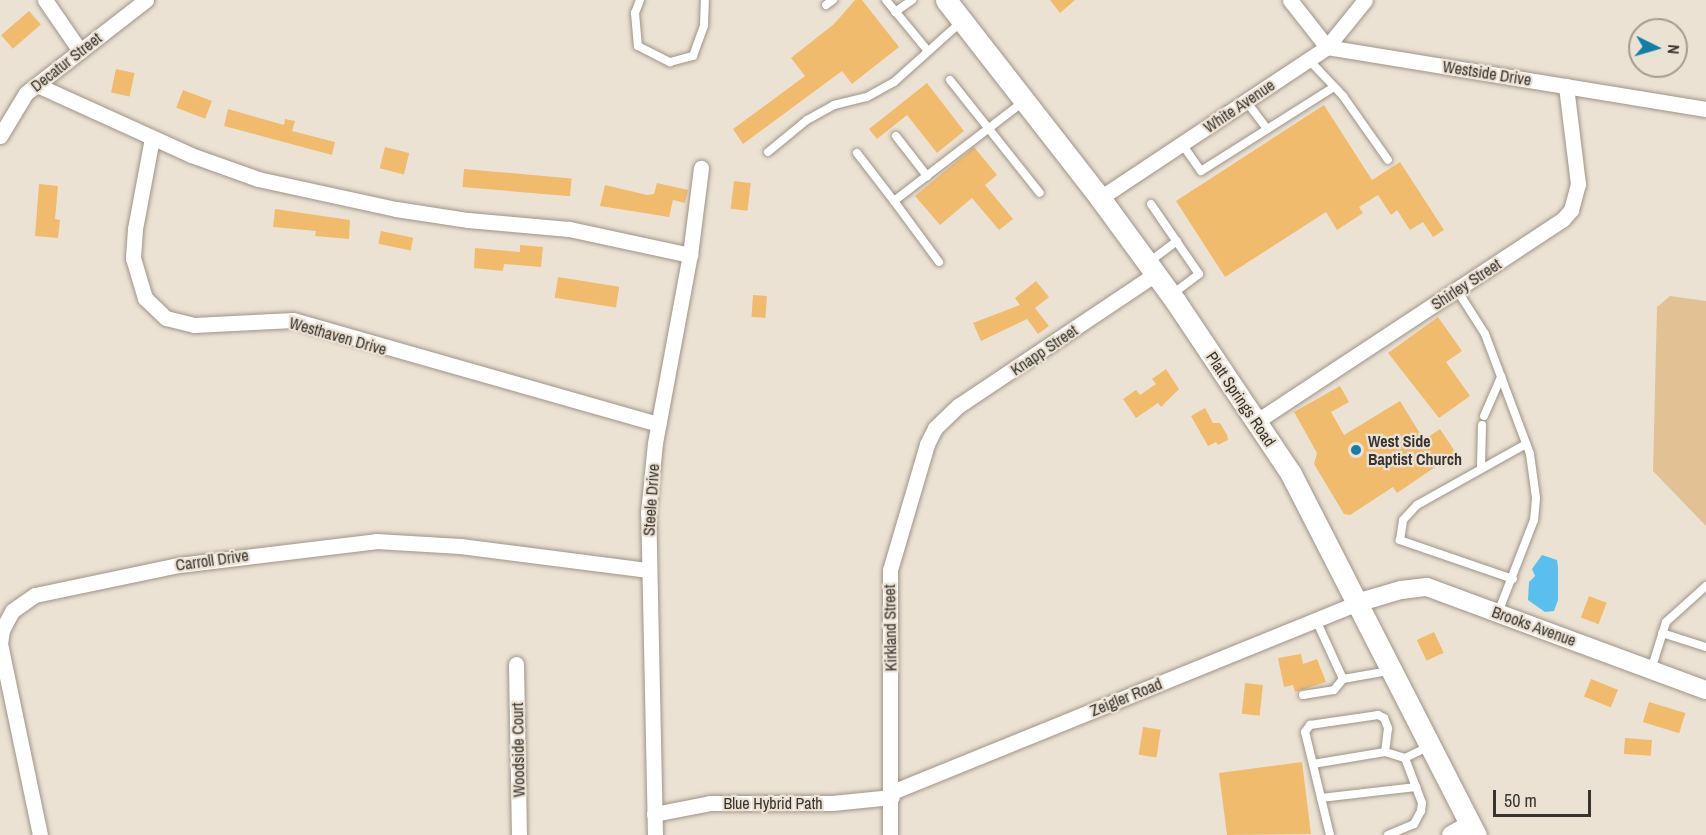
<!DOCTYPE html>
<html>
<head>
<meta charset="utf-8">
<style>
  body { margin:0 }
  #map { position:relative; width:1706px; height:835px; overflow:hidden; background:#ece2d4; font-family:"Archivo Narrow",sans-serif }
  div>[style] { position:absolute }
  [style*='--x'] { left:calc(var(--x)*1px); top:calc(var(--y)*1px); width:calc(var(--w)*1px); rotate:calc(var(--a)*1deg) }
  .green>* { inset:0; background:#e2c195 }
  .water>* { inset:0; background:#5bbfed }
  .building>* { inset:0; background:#f1bb6e; transform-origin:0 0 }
  .roads { filter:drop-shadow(0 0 2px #9e9488) drop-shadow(0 0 2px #9e9488) }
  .service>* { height:8px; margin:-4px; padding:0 4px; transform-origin:4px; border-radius:4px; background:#fff }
  .minor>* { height:15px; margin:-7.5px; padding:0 7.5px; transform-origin:7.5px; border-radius:7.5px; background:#fff }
  .tertiary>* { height:18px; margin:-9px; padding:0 9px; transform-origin:9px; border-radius:9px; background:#fff }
  .secondary>* { height:21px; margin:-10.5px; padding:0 10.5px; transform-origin:10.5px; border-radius:10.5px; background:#fff }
  .dots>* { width:16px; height:16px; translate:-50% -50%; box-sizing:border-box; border:3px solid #ece2d4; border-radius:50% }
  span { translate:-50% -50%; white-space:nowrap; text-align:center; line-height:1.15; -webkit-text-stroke:4.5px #ece2d4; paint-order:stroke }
  .street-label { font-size:16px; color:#37332e }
  .poi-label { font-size:16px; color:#37332e; font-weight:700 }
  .left { translate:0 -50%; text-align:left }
  .north { position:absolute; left:1628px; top:18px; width:60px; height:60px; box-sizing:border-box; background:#ece2d4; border:2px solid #a49c92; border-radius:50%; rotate:95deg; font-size:16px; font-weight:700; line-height:24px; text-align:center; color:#37332e }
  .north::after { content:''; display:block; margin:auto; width:21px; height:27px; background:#117fa7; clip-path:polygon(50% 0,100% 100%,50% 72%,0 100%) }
  .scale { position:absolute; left:1493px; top:790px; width:98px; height:27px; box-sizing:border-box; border:3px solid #37332e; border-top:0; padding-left:8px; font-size:18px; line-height:21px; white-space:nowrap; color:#37332e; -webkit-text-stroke:4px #ece2d4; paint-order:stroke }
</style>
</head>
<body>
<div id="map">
  <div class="green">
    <i style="clip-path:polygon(1670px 296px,1706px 301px,1706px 526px,1653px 471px,1657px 307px)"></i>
  </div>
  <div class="water">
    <i style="clip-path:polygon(1542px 555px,1557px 560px,1558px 567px,1558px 600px,1554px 611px,1545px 612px,1528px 600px,1529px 582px,1535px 576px,1532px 569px)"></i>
  </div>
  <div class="building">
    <i style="clip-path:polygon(855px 0,862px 0,899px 47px,852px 84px,842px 71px,743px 144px,733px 129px,805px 76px,791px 58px,834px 24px)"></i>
    <i style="clip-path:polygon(1050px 0,1075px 0,1060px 13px)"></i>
    <i style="left:29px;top:11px;width:18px;height:37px;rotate:49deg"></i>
    <i style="left:116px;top:69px;width:19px;height:24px;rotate:12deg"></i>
    <i style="clip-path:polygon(927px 83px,964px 131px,937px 153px,907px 115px,877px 139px,869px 129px)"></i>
    <i style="left:183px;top:90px;width:31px;height:19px;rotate:21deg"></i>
    <i style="clip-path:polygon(1324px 105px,1372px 180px,1400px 162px,1444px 230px,1433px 237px,1423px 222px,1410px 230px,1397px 210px,1391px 215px,1378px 195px,1359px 207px,1363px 213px,1337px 230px,1326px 212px,1225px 277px,1176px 201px)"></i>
    <i style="clip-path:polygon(228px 109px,284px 125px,285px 119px,295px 121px,292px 131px,335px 142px,332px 155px,224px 126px)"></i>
    <i style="left:385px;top:147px;width:25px;height:22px;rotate:14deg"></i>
    <i style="clip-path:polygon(974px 147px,997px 175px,985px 185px,1013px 219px,999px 230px,972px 198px,940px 225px,915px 196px)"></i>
    <i style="left:464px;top:169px;width:108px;height:18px;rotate:5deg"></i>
    <i style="left:734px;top:181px;width:17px;height:28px;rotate:7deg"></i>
    <i style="clip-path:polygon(657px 183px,688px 190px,685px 203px,673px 200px,669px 217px,600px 206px,605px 185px,647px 195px,654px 194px)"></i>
    <i style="clip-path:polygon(39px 184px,58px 186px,55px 219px,60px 220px,58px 238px,35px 236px)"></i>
    <i style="clip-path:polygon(275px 209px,350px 220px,349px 239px,315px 236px,316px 231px,273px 227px)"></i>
    <i style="left:381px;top:231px;width:33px;height:13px;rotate:12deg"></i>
    <i style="clip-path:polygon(520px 245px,543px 247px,541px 267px,504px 264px,503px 271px,474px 268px,475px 248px,520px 252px)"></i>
    <i style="left:558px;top:277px;width:62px;height:21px;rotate:9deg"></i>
    <i style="clip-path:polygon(1036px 281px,1049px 297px,1035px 308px,1049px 326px,1038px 334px,1027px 319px,981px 341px,973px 323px,1020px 305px,1015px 298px)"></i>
    <i style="left:753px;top:295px;width:14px;height:22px;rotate:4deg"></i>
    <i style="clip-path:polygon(1438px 317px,1462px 351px,1446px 362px,1470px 396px,1439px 418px,1388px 353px)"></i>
    <i style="clip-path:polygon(1166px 369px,1179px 389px,1161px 407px,1158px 403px,1136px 418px,1123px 399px,1136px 390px,1140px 395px,1156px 384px,1152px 379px)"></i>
    <i style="clip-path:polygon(1340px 386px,1349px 402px,1331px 412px,1344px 435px,1400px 401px,1424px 440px,1440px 429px,1456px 453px,1397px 493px,1393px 487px,1350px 515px,1344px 514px,1314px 464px,1317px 453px,1294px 412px)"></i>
    <i style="clip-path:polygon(1205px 408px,1213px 423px,1220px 423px,1227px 435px,1228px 440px,1218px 445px,1216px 442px,1208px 446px,1191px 416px)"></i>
    <i style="left:1589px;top:596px;width:19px;height:23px;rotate:21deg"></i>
    <i style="left:1434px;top:632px;width:23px;height:19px;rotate:65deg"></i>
    <i style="clip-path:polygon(1301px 654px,1303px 664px,1317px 659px,1326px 682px,1295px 692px,1293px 685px,1284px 687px,1278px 658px)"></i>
    <i style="left:1591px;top:679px;width:29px;height:19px;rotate:22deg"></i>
    <i style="left:1245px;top:683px;width:18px;height:31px;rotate:6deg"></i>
    <i style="left:1649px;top:702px;width:38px;height:21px;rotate:17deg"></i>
    <i style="left:1143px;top:727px;width:18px;height:28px;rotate:9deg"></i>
    <i style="left:1625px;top:738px;width:27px;height:16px;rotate:4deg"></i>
    <i style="clip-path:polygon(1302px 762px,1311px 834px,1227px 835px,1219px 773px)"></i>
  </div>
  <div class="roads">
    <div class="service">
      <i style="--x:640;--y:0;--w:14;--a:111"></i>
      <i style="--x:635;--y:13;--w:33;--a:85"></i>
      <i style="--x:638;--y:46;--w:36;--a:27"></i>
      <i style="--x:670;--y:62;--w:24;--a:-15"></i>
      <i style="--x:693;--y:56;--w:33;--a:-70"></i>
      <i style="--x:704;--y:25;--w:25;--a:-88"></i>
      <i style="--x:886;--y:0;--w:66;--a:50.5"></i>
      <i style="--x:826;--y:5;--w:9;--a:-36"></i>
      <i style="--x:895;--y:12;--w:21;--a:-35"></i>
      <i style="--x:1309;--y:60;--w:50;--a:46.6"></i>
      <i style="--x:1343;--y:96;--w:78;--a:54.9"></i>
      <i style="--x:950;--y:80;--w:144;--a:51.5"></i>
      <i style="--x:1246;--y:101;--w:35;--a:53"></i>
      <i style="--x:896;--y:136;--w:51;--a:52.2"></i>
      <i style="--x:1182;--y:144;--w:33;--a:55"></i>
      <i style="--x:1201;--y:171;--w:157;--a:-32.3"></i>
      <i style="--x:768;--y:152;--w:50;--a:-39.4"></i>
      <i style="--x:807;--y:120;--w:31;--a:-29"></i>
      <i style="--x:834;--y:105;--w:34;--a:-14"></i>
      <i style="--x:867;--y:97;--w:31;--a:-29"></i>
      <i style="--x:894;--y:82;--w:90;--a:-41.8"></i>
      <i style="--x:857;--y:153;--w:61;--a:52.4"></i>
      <i style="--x:1151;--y:204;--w:85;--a:55.6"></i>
      <i style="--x:1199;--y:274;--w:34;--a:143"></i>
      <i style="--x:939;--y:262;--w:76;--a:-126.4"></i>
      <i style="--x:894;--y:201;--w:163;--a:-37.5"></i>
      <i style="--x:1149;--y:262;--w:35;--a:-37"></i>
      <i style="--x:1457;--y:290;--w:52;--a:57.5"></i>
      <i style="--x:1485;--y:334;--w:128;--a:69.4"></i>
      <i style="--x:1530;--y:454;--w:44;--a:82.2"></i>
      <i style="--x:1536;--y:498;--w:22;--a:95"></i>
      <i style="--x:1534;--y:520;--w:100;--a:111.2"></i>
      <i style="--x:1484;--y:416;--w:43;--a:-66.4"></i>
      <i style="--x:1481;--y:466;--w:41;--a:-88.6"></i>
      <i style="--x:1513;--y:579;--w:120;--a:-161"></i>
      <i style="--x:1400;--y:540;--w:20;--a:-81"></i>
      <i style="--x:1403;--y:520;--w:21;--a:-47"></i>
      <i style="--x:1417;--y:505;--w:125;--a:-29.2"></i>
      <i style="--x:1316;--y:620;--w:65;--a:65.4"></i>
      <i style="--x:1662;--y:633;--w:46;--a:17.7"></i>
      <i style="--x:1651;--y:670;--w:50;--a:-72.6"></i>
      <i style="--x:1666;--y:622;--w:54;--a:-42"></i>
      <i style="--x:1303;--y:695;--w:31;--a:-9"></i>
      <i style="--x:1334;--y:690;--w:14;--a:-51"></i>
      <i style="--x:1343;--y:679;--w:47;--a:-9.9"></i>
      <i style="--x:1313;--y:764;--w:73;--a:-9.5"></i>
      <i style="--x:1385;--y:752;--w:21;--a:17"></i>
      <i style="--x:1405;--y:758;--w:28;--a:-26"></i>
      <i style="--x:1321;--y:798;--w:96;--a:-6.6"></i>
      <i style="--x:1330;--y:835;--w:106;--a:-103.6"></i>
      <i style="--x:1305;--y:732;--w:9;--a:-54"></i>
      <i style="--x:1310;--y:725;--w:69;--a:-8.4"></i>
      <i style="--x:1378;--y:715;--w:7;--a:27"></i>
      <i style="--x:1384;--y:718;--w:11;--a:68"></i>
      <i style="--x:1388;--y:728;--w:24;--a:97"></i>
      <i style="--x:1388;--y:835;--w:28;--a:-23"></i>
      <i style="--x:1414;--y:824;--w:15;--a:-62"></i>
      <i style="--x:1421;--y:811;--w:8;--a:-83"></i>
      <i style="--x:1422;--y:803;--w:48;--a:-110.7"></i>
    </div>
    <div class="minor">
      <i style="--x:45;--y:0;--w:62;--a:55.5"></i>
      <i style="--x:1290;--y:0;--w:60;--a:51.8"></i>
      <i style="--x:1327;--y:47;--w:384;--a:9.3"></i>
      <i style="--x:37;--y:85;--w:169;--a:24.4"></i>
      <i style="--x:191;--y:155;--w:71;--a:19.7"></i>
      <i style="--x:258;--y:179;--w:141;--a:12.3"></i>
      <i style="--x:396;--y:209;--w:73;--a:8.7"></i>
      <i style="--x:468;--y:220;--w:101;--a:5.1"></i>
      <i style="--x:569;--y:229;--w:124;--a:12.1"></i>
      <i style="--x:0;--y:136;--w:50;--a:-58.8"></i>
      <i style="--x:26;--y:93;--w:152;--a:-37.8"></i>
      <i style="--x:152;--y:138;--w:93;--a:100.6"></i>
      <i style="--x:135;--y:229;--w:29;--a:94"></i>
      <i style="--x:133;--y:258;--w:42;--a:73.3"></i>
      <i style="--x:145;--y:298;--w:29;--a:44"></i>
      <i style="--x:166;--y:318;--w:29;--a:14"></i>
      <i style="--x:194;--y:325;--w:99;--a:-2.9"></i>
      <i style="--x:293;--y:320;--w:380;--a:15.9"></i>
      <i style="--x:1100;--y:198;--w:273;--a:-33.6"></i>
      <i style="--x:1327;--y:47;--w:60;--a:-51"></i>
      <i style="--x:1254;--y:423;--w:370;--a:-33.4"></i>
      <i style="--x:1563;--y:219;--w:12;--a:-48"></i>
      <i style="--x:1571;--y:210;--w:27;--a:-75"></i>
      <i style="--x:1578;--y:184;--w:99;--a:-97"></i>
      <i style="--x:516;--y:664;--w:171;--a:89"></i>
      <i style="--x:892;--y:792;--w:505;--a:-22.1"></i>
      <i style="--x:654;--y:814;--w:57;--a:-11.1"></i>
      <i style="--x:710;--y:803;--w:122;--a:0"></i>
      <i style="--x:832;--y:803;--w:60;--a:-5.7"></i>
      <i style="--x:40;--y:835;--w:195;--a:-101.8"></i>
      <i style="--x:0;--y:644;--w:14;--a:-82"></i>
      <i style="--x:2;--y:630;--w:21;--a:-62"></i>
      <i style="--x:12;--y:611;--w:28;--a:-35"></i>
      <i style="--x:35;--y:595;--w:147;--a:-11.8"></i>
      <i style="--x:179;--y:565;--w:198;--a:-6.9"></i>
      <i style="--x:376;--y:541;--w:84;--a:3.4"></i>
      <i style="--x:460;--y:546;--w:190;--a:7.3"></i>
      <i style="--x:655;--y:835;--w:322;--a:-91.2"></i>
      <i style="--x:648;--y:513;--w:70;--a:-84.3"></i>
      <i style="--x:655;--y:443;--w:191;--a:-79.5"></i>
      <i style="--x:690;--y:255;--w:88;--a:-82.8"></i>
      <i style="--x:890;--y:835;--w:265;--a:-90"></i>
      <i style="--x:890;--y:570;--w:131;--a:-73.6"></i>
      <i style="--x:927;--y:444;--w:18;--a:-63"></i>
      <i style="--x:935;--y:428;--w:32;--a:-44"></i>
      <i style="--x:958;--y:406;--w:237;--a:-33.8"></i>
    </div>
    <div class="tertiary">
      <i style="--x:1360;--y:602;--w:43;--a:-16.3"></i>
      <i style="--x:1401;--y:590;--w:26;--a:-7"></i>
      <i style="--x:1427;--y:587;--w:297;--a:20.3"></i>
      <i style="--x:1451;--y:835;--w:23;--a:-29"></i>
    </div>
    <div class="secondary">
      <i style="--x:946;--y:0;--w:251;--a:52.1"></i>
      <i style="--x:1100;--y:198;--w:129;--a:53.8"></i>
      <i style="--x:1176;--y:302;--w:207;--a:56.2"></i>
      <i style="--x:1291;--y:474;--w:406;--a:62.9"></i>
    </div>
  </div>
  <div class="dots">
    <i style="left:1356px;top:450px;background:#117fa7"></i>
  </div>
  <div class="street-label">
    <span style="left:66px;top:62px;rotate:-38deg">Decatur Street</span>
    <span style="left:1487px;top:73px;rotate:9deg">Westside Drive</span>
    <span style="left:1239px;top:106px;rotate:-34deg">White Avenue</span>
    <span style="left:1466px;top:284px;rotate:-33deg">Shirley Street</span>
    <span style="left:338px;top:336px;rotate:16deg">Westhaven Drive</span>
    <span style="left:1044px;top:350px;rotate:-34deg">Knapp Street</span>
    <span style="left:1241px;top:399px;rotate:56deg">Platt Springs Road</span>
    <span style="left:651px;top:500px;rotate:-86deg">Steele Drive</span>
    <span style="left:212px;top:560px;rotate:-8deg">Carroll Drive</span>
    <span style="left:1534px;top:626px;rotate:20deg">Brooks Avenue</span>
    <span style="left:890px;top:628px;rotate:-91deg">Kirkland Street</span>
    <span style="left:1126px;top:697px;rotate:-22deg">Zeigler Road</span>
    <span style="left:518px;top:750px;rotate:-91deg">Woodside Court</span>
    <span style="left:773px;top:803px">Blue Hybrid Path</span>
  </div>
  <div class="poi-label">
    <span class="left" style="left:1368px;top:450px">West Side<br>Baptist Church</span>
  </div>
  <div class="north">N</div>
  <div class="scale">50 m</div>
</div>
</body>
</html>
